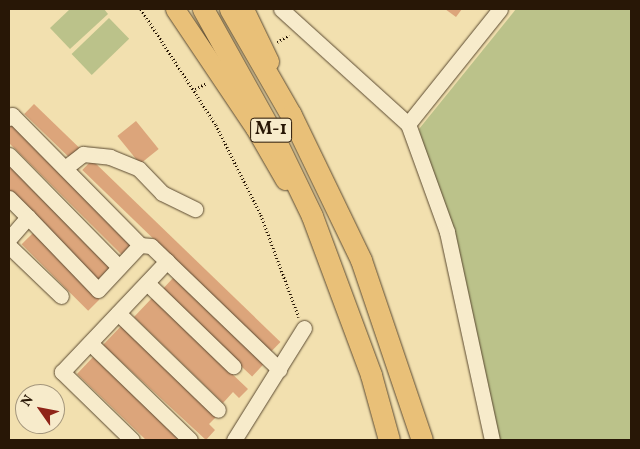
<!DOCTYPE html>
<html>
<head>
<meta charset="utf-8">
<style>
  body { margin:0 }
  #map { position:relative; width:640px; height:449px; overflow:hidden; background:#f2e0af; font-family:Vollkorn,serif }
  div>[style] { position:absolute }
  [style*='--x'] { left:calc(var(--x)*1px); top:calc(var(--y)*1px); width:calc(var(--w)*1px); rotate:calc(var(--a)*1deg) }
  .green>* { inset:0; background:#bbc28a; transform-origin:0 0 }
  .building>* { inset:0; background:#dca57b; transform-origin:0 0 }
  .path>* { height:2.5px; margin-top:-1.25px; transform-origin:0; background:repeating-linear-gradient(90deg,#281706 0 1px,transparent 0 3.5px) }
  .roads { filter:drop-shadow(0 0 1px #5a4930) drop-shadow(0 0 1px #5a4930) }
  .minor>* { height:15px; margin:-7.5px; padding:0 7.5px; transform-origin:7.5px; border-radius:7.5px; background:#f7ebcb }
  .major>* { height:19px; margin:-9.5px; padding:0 9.5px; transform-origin:9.5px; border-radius:9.5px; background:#e9c078 }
  .highway>* { height:21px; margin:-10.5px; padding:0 10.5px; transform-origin:10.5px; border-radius:10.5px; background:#e9c078 }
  span { translate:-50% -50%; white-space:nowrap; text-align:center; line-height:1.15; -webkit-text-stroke:4px #f7ebcb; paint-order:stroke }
  .shield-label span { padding:1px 4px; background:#f7ebcb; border:1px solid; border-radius:4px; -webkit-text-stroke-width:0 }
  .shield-label { font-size:18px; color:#281706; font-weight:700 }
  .frame { position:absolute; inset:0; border:10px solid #281706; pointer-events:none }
  .north { position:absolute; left:15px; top:384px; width:50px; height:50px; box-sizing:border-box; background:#f7ebcb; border:1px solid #a4967c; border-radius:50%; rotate:303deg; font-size:14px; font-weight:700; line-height:20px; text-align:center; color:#281706 }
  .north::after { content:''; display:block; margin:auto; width:18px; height:22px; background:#8f2418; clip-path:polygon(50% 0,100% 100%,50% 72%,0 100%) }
</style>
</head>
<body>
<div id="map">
  <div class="green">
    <i style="clip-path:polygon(70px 9px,104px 9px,108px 14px,70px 49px,50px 28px)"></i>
    <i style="clip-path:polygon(516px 9px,631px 9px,631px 440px,494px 440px,419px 129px)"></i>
    <i style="left:109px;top:18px;width:29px;height:52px;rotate:46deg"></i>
  </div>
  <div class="building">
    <i style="clip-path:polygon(445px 9px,462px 9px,456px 17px)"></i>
    <i style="left:34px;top:104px;width:64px;height:14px;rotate:44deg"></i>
    <i style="left:136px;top:121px;width:36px;height:24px;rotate:51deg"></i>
    <i style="clip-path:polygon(13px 123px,136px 245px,124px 257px,9px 143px,9px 127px)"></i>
    <i style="left:92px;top:160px;width:262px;height:14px;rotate:44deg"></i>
    <i style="left:9px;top:165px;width:144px;height:21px;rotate:45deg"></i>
    <i style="left:33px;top:233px;width:94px;height:16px;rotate:45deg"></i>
    <i style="left:173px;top:278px;width:125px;height:18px;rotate:43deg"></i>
    <i style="clip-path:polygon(152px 298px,248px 389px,239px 398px,233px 392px,223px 403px,134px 317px)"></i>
    <i style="clip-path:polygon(123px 324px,218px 415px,209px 424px,215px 430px,206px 440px,103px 345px)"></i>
    <i style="clip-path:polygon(93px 357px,181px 440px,146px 440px,77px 374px)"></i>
  </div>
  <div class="path">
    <i style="--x:141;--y:9;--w:138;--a:57.1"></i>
    <i style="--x:216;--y:125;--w:101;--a:63.4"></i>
    <i style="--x:261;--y:215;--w:109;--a:69.6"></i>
    <i style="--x:277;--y:42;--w:14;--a:-30"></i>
    <i style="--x:195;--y:89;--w:13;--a:-27"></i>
  </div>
  <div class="roads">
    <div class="minor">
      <i style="--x:281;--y:9;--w:171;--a:42.2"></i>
      <i style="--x:408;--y:124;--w:115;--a:70.1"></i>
      <i style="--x:447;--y:232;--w:213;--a:77.8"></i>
      <i style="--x:9;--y:118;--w:4;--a:-45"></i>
      <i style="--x:12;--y:115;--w:182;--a:45.4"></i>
      <i style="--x:140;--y:245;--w:11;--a:5"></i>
      <i style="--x:151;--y:246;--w:178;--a:43.9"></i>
      <i style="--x:408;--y:124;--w:147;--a:-51.3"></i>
      <i style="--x:9;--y:155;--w:157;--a:45.5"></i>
      <i style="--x:65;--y:168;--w:23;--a:-38"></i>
      <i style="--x:83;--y:154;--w:27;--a:6"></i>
      <i style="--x:110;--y:157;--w:31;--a:22"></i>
      <i style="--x:139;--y:169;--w:33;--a:46"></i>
      <i style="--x:162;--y:193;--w:37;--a:26"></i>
      <i style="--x:9;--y:198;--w:27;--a:45"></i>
      <i style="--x:28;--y:217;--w:29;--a:131"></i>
      <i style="--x:28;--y:217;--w:101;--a:46.2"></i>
      <i style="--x:98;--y:290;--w:62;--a:-47"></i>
      <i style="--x:9;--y:246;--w:72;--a:43.9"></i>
      <i style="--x:147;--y:283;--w:120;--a:44"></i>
      <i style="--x:118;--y:313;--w:139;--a:44.1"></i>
      <i style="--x:90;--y:343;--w:139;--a:44.1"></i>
      <i style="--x:132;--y:440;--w:98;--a:-135.8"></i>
      <i style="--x:62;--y:372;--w:153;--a:-46.6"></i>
      <i style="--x:234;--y:440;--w:132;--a:-58"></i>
    </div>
    <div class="major">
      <i style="--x:175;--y:9;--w:143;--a:56.1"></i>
      <i style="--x:255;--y:128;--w:60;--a:60"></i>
      <i style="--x:244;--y:9;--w:58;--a:64.3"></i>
    </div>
    <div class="highway">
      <i style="--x:203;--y:9;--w:140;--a:60.9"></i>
      <i style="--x:271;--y:131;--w:94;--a:64.2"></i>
      <i style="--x:312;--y:216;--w:170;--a:69.6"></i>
      <i style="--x:371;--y:375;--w:67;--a:74.5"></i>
      <i style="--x:230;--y:9;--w:122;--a:60.1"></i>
      <i style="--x:291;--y:115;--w:161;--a:64.2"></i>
      <i style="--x:361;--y:260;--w:190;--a:71.3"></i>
    </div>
  </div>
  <div class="shield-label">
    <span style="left:271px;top:130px">М-1</span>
  </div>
  <div class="frame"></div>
  <div class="north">N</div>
</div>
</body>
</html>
